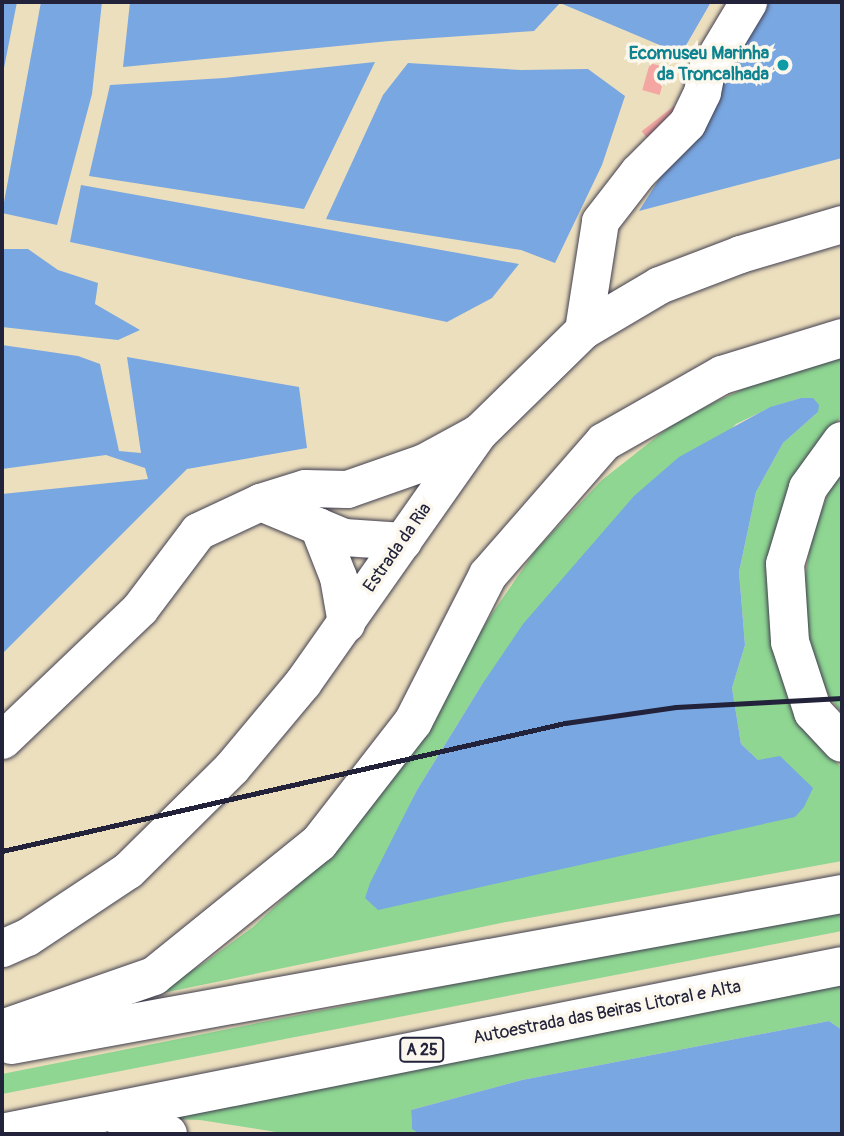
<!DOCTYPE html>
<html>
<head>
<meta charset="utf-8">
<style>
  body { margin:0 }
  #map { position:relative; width:844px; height:1136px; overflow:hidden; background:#ecdfbe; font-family:Pangolin,sans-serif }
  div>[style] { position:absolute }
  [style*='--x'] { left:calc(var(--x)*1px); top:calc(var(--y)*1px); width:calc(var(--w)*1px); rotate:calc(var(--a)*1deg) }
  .green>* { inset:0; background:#8ed692 }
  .water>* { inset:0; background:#79a7e2 }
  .building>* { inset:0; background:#f3a6a2; transform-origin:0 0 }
  .roads { filter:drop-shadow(0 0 2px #403e4f) drop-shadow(0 0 2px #403e4f) }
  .minor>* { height:37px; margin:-18.5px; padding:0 18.5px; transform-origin:18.5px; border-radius:18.5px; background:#fff }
  .highway>* { height:38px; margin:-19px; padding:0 19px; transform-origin:19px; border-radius:19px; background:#fff }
  .rail>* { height:5px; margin:-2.5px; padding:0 2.5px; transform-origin:2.5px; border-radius:2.5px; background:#22223b }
  .dots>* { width:19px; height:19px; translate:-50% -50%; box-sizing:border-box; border:4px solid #fbf7ec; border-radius:50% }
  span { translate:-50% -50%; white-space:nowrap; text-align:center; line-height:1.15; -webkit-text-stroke:7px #fbf7ec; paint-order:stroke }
  .shield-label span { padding:2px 5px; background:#fbf7ec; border:2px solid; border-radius:5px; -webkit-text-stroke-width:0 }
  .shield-label { font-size:16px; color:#22223b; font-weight:700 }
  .culture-label { font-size:18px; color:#0d838f; font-weight:700 }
  .right { translate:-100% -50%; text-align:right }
  .street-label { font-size:18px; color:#22223b }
  .frame { position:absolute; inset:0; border:4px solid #22223b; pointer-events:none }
</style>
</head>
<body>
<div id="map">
  <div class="green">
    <i style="clip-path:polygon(evenodd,842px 357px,842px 416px,818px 442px,774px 544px,830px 756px,842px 768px,842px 861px,506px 922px,153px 995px,204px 963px,253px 927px,315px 869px,452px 679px,491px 615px,536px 550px,602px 480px,673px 424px,717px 401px,754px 384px,842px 357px,801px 398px,818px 412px,783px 443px,756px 492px,739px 572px,745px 645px,732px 688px,741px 744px,758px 760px,365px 898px,417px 790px,481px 686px,736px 424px,771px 407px,801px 398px)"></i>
    <i style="clip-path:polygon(842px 470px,842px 714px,825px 690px,810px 653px,803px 593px,811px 538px,833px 481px)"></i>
    <i style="clip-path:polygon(842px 910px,842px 931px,2px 1094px,2px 1074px,635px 948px)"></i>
    <i style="clip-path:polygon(842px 982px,842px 1030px,829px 1021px,522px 1080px,411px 1110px,412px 1128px,420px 1134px,289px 1134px,200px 1120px,167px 1119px)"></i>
  </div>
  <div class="water">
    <i style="clip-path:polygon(2px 2px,17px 2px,2px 78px)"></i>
    <i style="clip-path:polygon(41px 2px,102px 2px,92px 94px,57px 225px,2px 213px)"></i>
    <i style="clip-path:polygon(130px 2px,711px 2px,681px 54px,560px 3px,534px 31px,389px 41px,123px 67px)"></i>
    <i style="clip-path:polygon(758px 2px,842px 2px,842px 158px,639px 211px,691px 128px)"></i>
    <i style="clip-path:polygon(375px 62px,304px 209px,89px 176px,110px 85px,224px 78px)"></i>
    <i style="clip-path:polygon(408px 63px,521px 70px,588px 69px,625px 96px,602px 165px,555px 263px,521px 250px,326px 219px,383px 95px)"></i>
    <i style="clip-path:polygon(81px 185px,519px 264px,492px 298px,447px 322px,70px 242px)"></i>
    <i style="clip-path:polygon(2px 249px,28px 249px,58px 270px,98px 283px,95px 304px,140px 330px,118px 340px,2px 327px)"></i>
    <i style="clip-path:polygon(2px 345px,78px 356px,100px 364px,119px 451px,141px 453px,127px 357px,299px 387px,307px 448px,187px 469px,2px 654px,2px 494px,148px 479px,145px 468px,106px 455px,2px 469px)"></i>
    <i style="clip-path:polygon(801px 398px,813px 398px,819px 405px,818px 412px,783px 443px,756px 492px,739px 572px,745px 645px,732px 688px,741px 744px,758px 760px,780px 756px,813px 788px,804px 807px,795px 817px,378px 910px,365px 898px,370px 883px,417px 790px,481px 686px,523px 624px,634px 496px,679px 457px,770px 407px)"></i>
    <i style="clip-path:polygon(829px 1021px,842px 1030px,842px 1134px,420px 1134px,412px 1129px,411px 1110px,522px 1080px)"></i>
  </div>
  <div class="building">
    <i style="left:650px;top:63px;width:18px;height:28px;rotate:16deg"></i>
    <i style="left:674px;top:106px;width:18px;height:41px;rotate:52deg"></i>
  </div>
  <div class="roads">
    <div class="minor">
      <i style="--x:583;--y:330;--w:110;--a:-81.1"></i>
      <i style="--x:600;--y:221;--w:62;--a:-52.2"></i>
      <i style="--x:638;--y:172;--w:69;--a:-45"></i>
      <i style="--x:687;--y:123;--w:34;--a:-64"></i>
      <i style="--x:702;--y:92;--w:20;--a:-79"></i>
      <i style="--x:706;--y:72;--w:82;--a:-59"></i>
      <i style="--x:260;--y:502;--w:91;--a:22.6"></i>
      <i style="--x:344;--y:537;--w:59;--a:3.9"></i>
      <i style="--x:318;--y:526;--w:55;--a:68.6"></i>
      <i style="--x:338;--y:577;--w:47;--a:80.1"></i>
      <i style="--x:2;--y:740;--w:191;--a:-43.7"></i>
      <i style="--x:140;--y:608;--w:96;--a:-53"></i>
      <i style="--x:198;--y:531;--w:68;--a:-25.1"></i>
      <i style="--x:260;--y:502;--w:47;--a:-17.3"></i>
      <i style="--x:305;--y:488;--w:42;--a:1.4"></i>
      <i style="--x:347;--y:489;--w:82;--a:-19.3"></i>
      <i style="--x:424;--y:462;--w:57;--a:-28.4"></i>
      <i style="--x:2;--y:948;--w:27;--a:-24"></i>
      <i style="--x:27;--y:937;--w:121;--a:-33.6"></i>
      <i style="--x:128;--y:870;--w:146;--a:-44.7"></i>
      <i style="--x:232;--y:767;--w:111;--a:-50.1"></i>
      <i style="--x:303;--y:682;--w:306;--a:-54.9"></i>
      <i style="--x:479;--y:432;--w:146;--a:-44.4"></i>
      <i style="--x:583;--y:330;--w:88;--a:-30.6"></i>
      <i style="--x:659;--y:285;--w:87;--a:-20.9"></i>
      <i style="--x:740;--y:254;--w:106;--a:-16.4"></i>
    </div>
    <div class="highway">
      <i style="--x:842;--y:441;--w:58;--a:125.9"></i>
      <i style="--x:808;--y:488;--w:79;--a:106.8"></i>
      <i style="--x:785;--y:564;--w:78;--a:86.3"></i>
      <i style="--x:790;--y:642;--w:74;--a:71.8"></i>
      <i style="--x:813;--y:712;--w:42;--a:46.9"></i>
      <i style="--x:2;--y:1029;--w:161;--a:-19.2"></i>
      <i style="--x:154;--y:976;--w:212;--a:-38.9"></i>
      <i style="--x:319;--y:843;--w:153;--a:-52.2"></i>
      <i style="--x:413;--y:722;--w:165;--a:-63"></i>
      <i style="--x:488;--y:575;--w:176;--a:-48.9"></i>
      <i style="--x:604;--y:442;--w:136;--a:-29.6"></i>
      <i style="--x:722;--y:375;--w:126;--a:-17.1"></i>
      <i style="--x:11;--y:1045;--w:845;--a:-10.3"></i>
      <i style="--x:2;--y:1133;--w:856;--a:-11.24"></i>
      <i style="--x:127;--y:1134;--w:41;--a:0"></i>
    </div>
  </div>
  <div class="rail">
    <i style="--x:2;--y:851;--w:577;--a:-12.81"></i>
    <i style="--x:565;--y:723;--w:112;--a:-8.2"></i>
    <i style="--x:676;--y:707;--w:166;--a:-3.1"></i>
  </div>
  <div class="dots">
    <i style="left:783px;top:65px;background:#0f9aa8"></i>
  </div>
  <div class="shield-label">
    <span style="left:422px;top:1050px">A 25</span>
  </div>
  <div class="culture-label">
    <span class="right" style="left:769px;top:65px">Ecomuseu Marinha<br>da Troncalhada</span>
  </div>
  <div class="street-label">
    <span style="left:398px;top:548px;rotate:-55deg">Estrada da Ria</span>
    <span style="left:607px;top:1013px;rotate:-11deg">Autoestrada das Beiras Litoral e Alta</span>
  </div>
  <div class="frame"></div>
</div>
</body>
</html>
